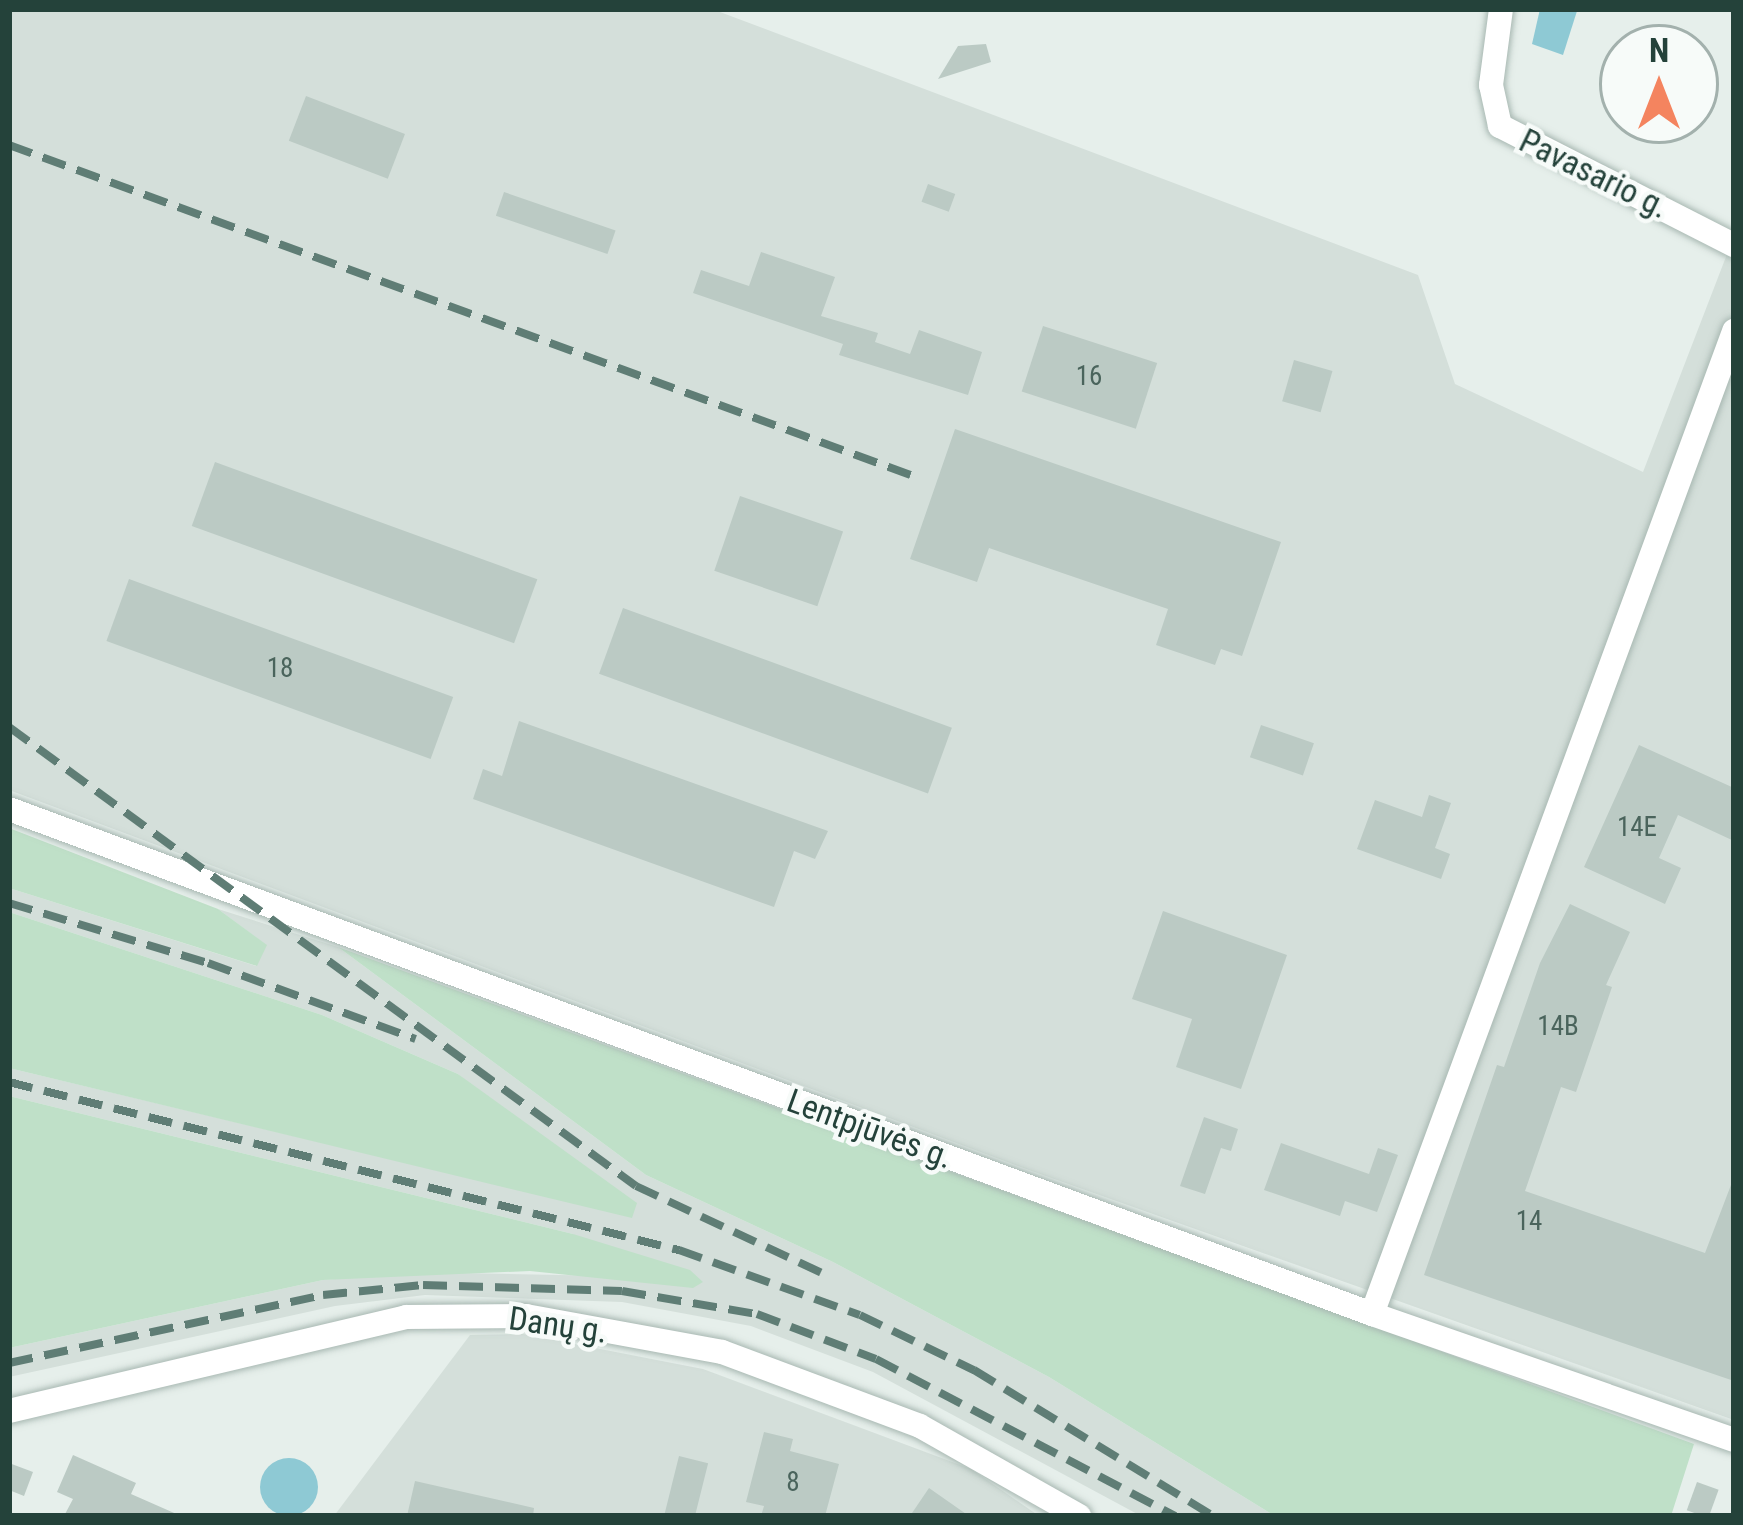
<!DOCTYPE html>
<html>
<head>
<meta charset="utf-8">
<style>
  body { margin:0 }
  #map { position:relative; width:1743px; height:1525px; overflow:hidden; background:#e6efeb; font-family:"Roboto Condensed",sans-serif }
  div>[style] { position:absolute }
  [style*='--x'] { left:calc(var(--x)*1px); top:calc(var(--y)*1px); width:calc(var(--w)*1px); rotate:calc(var(--a)*1deg) }
  .built>* { inset:0; background:#d4dfda }
  .green>* { inset:0; background:#bfe0c8 }
  .water>* { inset:0; background:#8ec9d4 }
  .round { border-radius:50% }
  .building>* { inset:0; background:#bbcac4; transform-origin:0 0 }
  .roads { filter:drop-shadow(0 0 3px #a8b8b2) drop-shadow(0 0 3px #a8b8b2) }
  .street>* { height:24px; margin:-12px; padding:0 12px; transform-origin:12px; border-radius:12px; background:#fff }
  .rail>* { height:8px; margin-top:-4px; transform-origin:0; background:repeating-linear-gradient(90deg,#5f7d75 0 24px,transparent 0 36px) }
  span { translate:-50% -50%; white-space:nowrap; text-align:center; line-height:1.15; -webkit-text-stroke:9px #f7fbf9; paint-order:stroke }
  .number-label { font-size:27px; color:#4a645c }
  .number-label span { -webkit-text-stroke-width:0 }
  .street-label { font-size:33px; color:#24423a }
  .frame { position:absolute; inset:0; border:12px solid #24423a; pointer-events:none }
  .north { position:absolute; left:1599px; top:24px; width:120px; height:120px; box-sizing:border-box; background:#f7fbf9; border:3px solid #a3b1ad; border-radius:50%; rotate:0deg; font-size:33px; font-weight:700; line-height:48px; text-align:center; color:#24423a }
  .north::after { content:''; display:block; margin:auto; width:42px; height:54px; background:#f4845f; clip-path:polygon(50% 0,100% 100%,50% 72%,0 100%) }
</style>
</head>
<body>
<div id="map">
  <div class="built">
    <i style="clip-path:polygon(9px 9px,712px 9px,1418px 275px,1455px 384px,1643px 472px,1734px 236px,1734px 1420px,1029px 1170px,9px 790px)"></i>
    <i style="clip-path:polygon(9px 888px,256px 966px,266px 945px,218px 909px,338px 947px,646px 1175px,833px 1262px,1049px 1377px,1275px 1516px,1141px 1516px,873px 1372px,751px 1326px,622px 1302px,425px 1295px,335px 1306px,9px 1377px,9px 1348px,323px 1280px,415px 1272px,611px 1276px,573px 1234px,9px 1096px,9px 1068px,632px 1217px,458px 1074px,322px 1015px,9px 912px)"></i>
    <i style="clip-path:polygon(523px 1334px,703px 1369px,971px 1469px,1039px 1516px,334px 1516px,470px 1335px)"></i>
  </div>
  <div class="green">
    <i style="clip-path:polygon(9px 828px,218px 909px,267px 945px,257px 966px,9px 888px)"></i>
    <i style="clip-path:polygon(9px 912px,322px 1015px,458px 1074px,637px 1203px,632px 1218px,9px 1068px)"></i>
    <i style="clip-path:polygon(338px 947px,1694px 1444px,1671px 1516px,1275px 1516px,1049px 1377px,833px 1262px,646px 1175px)"></i>
    <i style="clip-path:polygon(9px 1096px,573px 1234px,690px 1270px,703px 1282px,693px 1288px,530px 1271px,323px 1280px,9px 1348px)"></i>
  </div>
  <div class="water">
    <i style="clip-path:polygon(1540px 9px,1577px 11px,1563px 55px,1532px 44px)"></i>
    <i class="round" style="left:260px;top:1458px;width:58px;height:58px"></i>
  </div>
  <div class="building">
    <i style="clip-path:polygon(986px 44px,991px 62px,938px 79px,958px 46px)"></i>
    <i style="left:306px;top:96px;width:106px;height:48px;rotate:21deg"></i>
    <i style="left:928px;top:184px;width:29px;height:19px;rotate:20deg"></i>
    <i style="left:504px;top:192px;width:118px;height:25px;rotate:19deg"></i>
    <i style="clip-path:polygon(761px 252px,835px 277px,821px 316px,878px 333px,875px 342px,910px 354px,919px 330px,982px 352px,968px 395px,839px 355px,843px 344px,693px 293px,701px 270px,749px 286px)"></i>
    <i style="left:1043px;top:326px;width:120px;height:69px;rotate:18deg"></i>
    <i style="left:1294px;top:360px;width:40px;height:43px;rotate:16deg"></i>
    <i style="clip-path:polygon(955px 429px,1281px 542px,1242px 656px,1221px 649px,1215px 665px,1156px 645px,1168px 609px,989px 548px,977px 582px,910px 559px)"></i>
    <i style="left:215px;top:462px;width:343px;height:68px;rotate:20deg"></i>
    <i style="left:740px;top:496px;width:109px;height:79px;rotate:19deg"></i>
    <i style="left:129px;top:579px;width:345px;height:66px;rotate:20deg"></i>
    <i style="left:623px;top:608px;width:350px;height:70px;rotate:20deg"></i>
    <i style="clip-path:polygon(519px 721px,828px 831px,815px 859px,794px 851px,774px 907px,473px 799px,483px 769px,502px 776px)"></i>
    <i style="left:1261px;top:725px;width:56px;height:34px;rotate:19deg"></i>
    <i style="clip-path:polygon(1639px 745px,1734px 788px,1734px 841px,1678px 815px,1659px 858px,1681px 868px,1665px 904px,1584px 867px)"></i>
    <i style="clip-path:polygon(1429px 795px,1451px 803px,1435px 848px,1450px 854px,1441px 879px,1357px 849px,1375px 800px,1422px 817px)"></i>
    <i style="clip-path:polygon(1570px 904px,1630px 932px,1606px 985px,1612px 987px,1576px 1092px,1561px 1087px,1525px 1191px,1705px 1253px,1734px 1177px,1734px 1381px,1424px 1275px,1497px 1065px,1504px 1067px,1540px 963px)"></i>
    <i style="clip-path:polygon(1163px 911px,1287px 955px,1241px 1089px,1176px 1067px,1192px 1019px,1132px 999px)"></i>
    <i style="clip-path:polygon(1204px 1117px,1238px 1129px,1231px 1151px,1221px 1148px,1205px 1194px,1180px 1186px)"></i>
    <i style="clip-path:polygon(1281px 1143px,1369px 1174px,1378px 1148px,1398px 1155px,1377px 1212px,1345px 1201px,1340px 1216px,1264px 1190px)"></i>
    <i style="clip-path:polygon(764px 1432px,793px 1439px,790px 1451px,839px 1464px,825px 1516px,761px 1516px,764px 1506px,746px 1502px)"></i>
    <i style="clip-path:polygon(73px 1455px,136px 1483px,131px 1494px,181px 1516px,64px 1516px,73px 1499px,57px 1492px)"></i>
    <i style="left:679px;top:1456px;width:30px;height:62px;rotate:14deg"></i>
    <i style="clip-path:polygon(9px 1463px,33px 1472px,24px 1496px,9px 1490px)"></i>
    <i style="clip-path:polygon(415px 1481px,534px 1508px,533px 1516px,407px 1516px)"></i>
    <i style="left:1697px;top:1482px;width:23px;height:30px;rotate:20deg"></i>
    <i style="clip-path:polygon(929px 1488px,969px 1516px,910px 1516px)"></i>
  </div>
  <div class="roads">
    <div class="street">
      <i style="--x:1501;--y:9;--w:77;--a:97.5"></i>
      <i style="--x:1491;--y:85;--w:42;--a:77.6"></i>
      <i style="--x:1500;--y:126;--w:263;--a:27"></i>
      <i style="--x:9;--y:809;--w:1454;--a:20.33"></i>
      <i style="--x:1372;--y:1314;--w:383;--a:19.2"></i>
      <i style="--x:1372;--y:1314;--w:1048;--a:-69.78"></i>
      <i style="--x:9;--y:1411;--w:408;--a:-13.3"></i>
      <i style="--x:406;--y:1317;--w:120;--a:-0.5"></i>
      <i style="--x:526;--y:1316;--w:199;--a:10.4"></i>
      <i style="--x:722;--y:1352;--w:211;--a:20.5"></i>
      <i style="--x:920;--y:1426;--w:183;--a:29.5"></i>
    </div>
  </div>
  <div class="rail">
    <i style="--x:9;--y:145;--w:960;--a:20.1"></i>
    <i style="--x:9;--y:727;--w:777;--a:36.21"></i>
    <i style="--x:636;--y:1186;--w:205;--a:25.1"></i>
    <i style="--x:9;--y:903;--w:208;--a:16.8"></i>
    <i style="--x:208;--y:963;--w:221;--a:20.1"></i>
    <i style="--x:9;--y:1082;--w:691;--a:14.08"></i>
    <i style="--x:679;--y:1250;--w:192;--a:19.8"></i>
    <i style="--x:860;--y:1315;--w:127;--a:25.8"></i>
    <i style="--x:974;--y:1370;--w:280;--a:31.4"></i>
    <i style="--x:9;--y:1363;--w:321;--a:-12.2"></i>
    <i style="--x:323;--y:1295;--w:100;--a:-5.7"></i>
    <i style="--x:423;--y:1285;--w:199;--a:1.7"></i>
    <i style="--x:622;--y:1291;--w:137;--a:9.7"></i>
    <i style="--x:757;--y:1314;--w:127;--a:20.7"></i>
    <i style="--x:876;--y:1359;--w:338;--a:27.7"></i>
  </div>
  <div class="number-label">
    <span style="left:1089px;top:377px">16</span>
    <span style="left:280px;top:669px">18</span>
    <span style="left:1637px;top:828px">14E</span>
    <span style="left:1558px;top:1027px">14B</span>
    <span style="left:1529px;top:1222px">14</span>
    <span style="left:793px;top:1483px">8</span>
  </div>
  <div class="street-label">
    <span style="left:1594px;top:174px;rotate:26deg">Pavasario g.</span>
    <span style="left:870px;top:1129px;rotate:20deg">Lentpjūvės g.</span>
    <span style="left:558px;top:1325px;rotate:8deg">Danų g.</span>
  </div>
  <div class="frame"></div>
  <div class="north">N</div>
</div>
</body>
</html>
